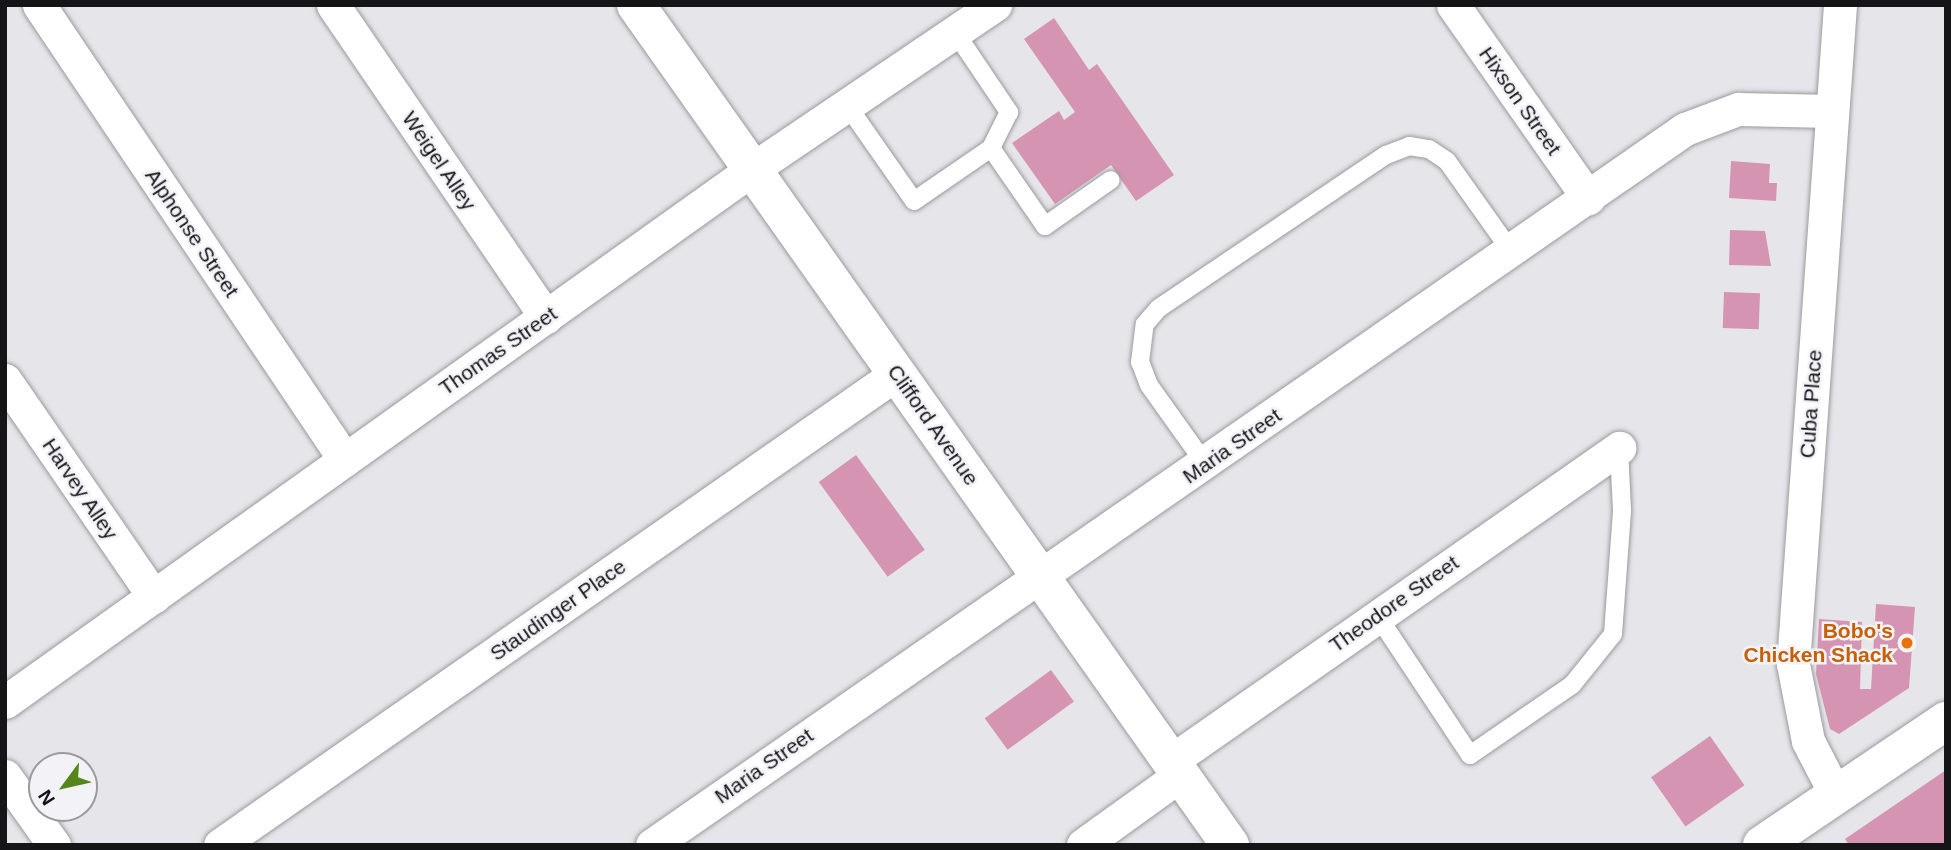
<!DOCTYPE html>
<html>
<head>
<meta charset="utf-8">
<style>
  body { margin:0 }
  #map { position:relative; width:1951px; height:850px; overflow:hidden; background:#e6e6ea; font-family:Arial,sans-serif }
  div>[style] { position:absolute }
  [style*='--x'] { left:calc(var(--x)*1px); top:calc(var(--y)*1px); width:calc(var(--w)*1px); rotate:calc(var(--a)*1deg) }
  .building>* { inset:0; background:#d594b2; transform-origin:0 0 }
  .roads { filter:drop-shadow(0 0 2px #9b9b9f) drop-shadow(0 0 2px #9b9b9f) }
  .service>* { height:18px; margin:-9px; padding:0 9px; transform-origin:9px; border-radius:9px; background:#fff }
  .minor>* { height:33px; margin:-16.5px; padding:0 16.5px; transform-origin:16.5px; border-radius:16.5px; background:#fff }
  .secondary>* { height:38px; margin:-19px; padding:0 19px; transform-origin:19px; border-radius:19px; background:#fff }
  .dots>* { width:19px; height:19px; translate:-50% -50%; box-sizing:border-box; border:4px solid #f3f3f7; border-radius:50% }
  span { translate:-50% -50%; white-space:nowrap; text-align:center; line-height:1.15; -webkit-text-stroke:5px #f3f3f7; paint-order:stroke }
  .street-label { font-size:21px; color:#151517 }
  .food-label { font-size:21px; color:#c56008; font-weight:700 }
  .right { translate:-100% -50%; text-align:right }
  .frame { position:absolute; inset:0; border:7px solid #151517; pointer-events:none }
  .north { position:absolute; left:28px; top:752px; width:70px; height:70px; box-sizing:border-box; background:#f3f3f7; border:2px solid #9a9a9d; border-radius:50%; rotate:237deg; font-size:19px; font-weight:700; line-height:28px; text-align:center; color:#151517 }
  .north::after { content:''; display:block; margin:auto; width:24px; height:32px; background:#54861c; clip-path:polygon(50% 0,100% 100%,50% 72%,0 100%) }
</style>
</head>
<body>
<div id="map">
  <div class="building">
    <i style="clip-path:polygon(1054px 18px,1089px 70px,1097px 64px,1174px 175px,1136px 201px,1111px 165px,1055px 204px,1012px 143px,1059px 111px,1064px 120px,1075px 112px,1024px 39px)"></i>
    <i style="clip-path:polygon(1731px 161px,1770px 164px,1769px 183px,1777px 183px,1776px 201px,1729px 198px)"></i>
    <i style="clip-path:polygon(1730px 230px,1765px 231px,1771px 266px,1729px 265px)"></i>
    <i style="left:1724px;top:292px;width:36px;height:36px;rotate:2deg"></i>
    <i style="left:856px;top:455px;width:117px;height:46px;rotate:54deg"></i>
    <i style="clip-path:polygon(1876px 604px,1915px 607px,1909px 688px,1839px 734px,1830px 729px,1816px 674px,1819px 619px,1862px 622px,1860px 689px,1871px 689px)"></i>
    <i style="left:1051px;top:670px;width:39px;height:82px;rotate:54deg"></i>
    <i style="left:1710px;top:736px;width:60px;height:72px;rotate:55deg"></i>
    <i style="clip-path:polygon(1946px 770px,1946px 845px,1849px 845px,1845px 839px)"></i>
  </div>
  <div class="roads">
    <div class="service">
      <i style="--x:955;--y:32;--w:97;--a:56"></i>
      <i style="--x:1009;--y:112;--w:40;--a:116.6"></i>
      <i style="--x:847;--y:105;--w:117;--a:55.1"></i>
      <i style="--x:914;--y:201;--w:93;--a:-34.5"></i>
      <i style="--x:991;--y:148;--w:95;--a:55.3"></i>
      <i style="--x:1045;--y:226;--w:80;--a:-34.9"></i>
      <i style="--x:1206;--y:465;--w:98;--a:-125.5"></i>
      <i style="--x:1149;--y:385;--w:25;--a:-111"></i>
      <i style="--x:1140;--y:362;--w:38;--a:-83"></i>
      <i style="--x:1145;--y:324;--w:21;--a:-49"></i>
      <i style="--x:1159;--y:308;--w:274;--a:-34"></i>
      <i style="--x:1386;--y:155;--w:25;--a:-21"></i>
      <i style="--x:1409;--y:146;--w:20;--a:9"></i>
      <i style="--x:1429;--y:149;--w:22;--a:34"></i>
      <i style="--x:1447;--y:161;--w:110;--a:54.6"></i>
      <i style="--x:1377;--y:615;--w:168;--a:56.4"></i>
      <i style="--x:1470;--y:755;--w:124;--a:-34.5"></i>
      <i style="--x:1572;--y:685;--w:65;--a:-51.2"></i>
      <i style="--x:1613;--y:634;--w:124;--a:-85.8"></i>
      <i style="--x:1622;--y:510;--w:62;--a:-92.8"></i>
    </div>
    <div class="minor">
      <i style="--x:39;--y:5;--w:548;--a:56.08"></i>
      <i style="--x:333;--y:5;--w:378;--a:55.7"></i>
      <i style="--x:1453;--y:5;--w:236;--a:55"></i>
      <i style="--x:5;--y:380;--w:263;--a:55.5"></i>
      <i style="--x:5;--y:702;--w:916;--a:-35.49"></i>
      <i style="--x:751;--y:170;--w:295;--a:-34.1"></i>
      <i style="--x:1171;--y:761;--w:547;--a:-34.94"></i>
      <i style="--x:5;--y:776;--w:85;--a:54.6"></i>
      <i style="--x:1836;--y:795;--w:61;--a:-117.4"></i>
      <i style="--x:1808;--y:741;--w:78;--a:-101"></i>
      <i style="--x:1793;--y:664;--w:661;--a:-85.92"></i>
      <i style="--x:220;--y:845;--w:824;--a:-34.87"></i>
      <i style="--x:652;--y:845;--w:1257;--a:-34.73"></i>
      <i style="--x:1685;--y:129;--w:57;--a:-20.7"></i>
      <i style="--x:1738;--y:109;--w:94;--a:1.2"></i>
      <i style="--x:1083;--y:845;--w:120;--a:-35.8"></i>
    </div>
    <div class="secondary">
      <i style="--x:636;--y:5;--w:1029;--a:54.73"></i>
      <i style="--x:1762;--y:845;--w:222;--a:-34"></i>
    </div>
  </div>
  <div class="dots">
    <i style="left:1907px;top:643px;background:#e8710a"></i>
  </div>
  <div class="street-label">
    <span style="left:1520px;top:101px;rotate:55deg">Hixson Street</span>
    <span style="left:439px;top:161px;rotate:56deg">Weigel Alley</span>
    <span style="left:192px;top:233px;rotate:56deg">Alphonse Street</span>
    <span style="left:498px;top:351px;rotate:-35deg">Thomas Street</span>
    <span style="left:1811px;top:404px;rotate:-86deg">Cuba Place</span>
    <span style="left:933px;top:425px;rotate:55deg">Clifford Avenue</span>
    <span style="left:1232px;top:446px;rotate:-35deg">Maria Street</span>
    <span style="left:80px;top:489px;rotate:56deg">Harvey Alley</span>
    <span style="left:1394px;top:604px;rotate:-35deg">Theodore Street</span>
    <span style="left:558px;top:610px;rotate:-35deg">Staudinger Place</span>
    <span style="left:764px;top:766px;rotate:-35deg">Maria Street</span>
  </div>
  <div class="food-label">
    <span class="right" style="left:1893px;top:643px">Bobo's<br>Chicken Shack</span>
  </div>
  <div class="frame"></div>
  <div class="north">N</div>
</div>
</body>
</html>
